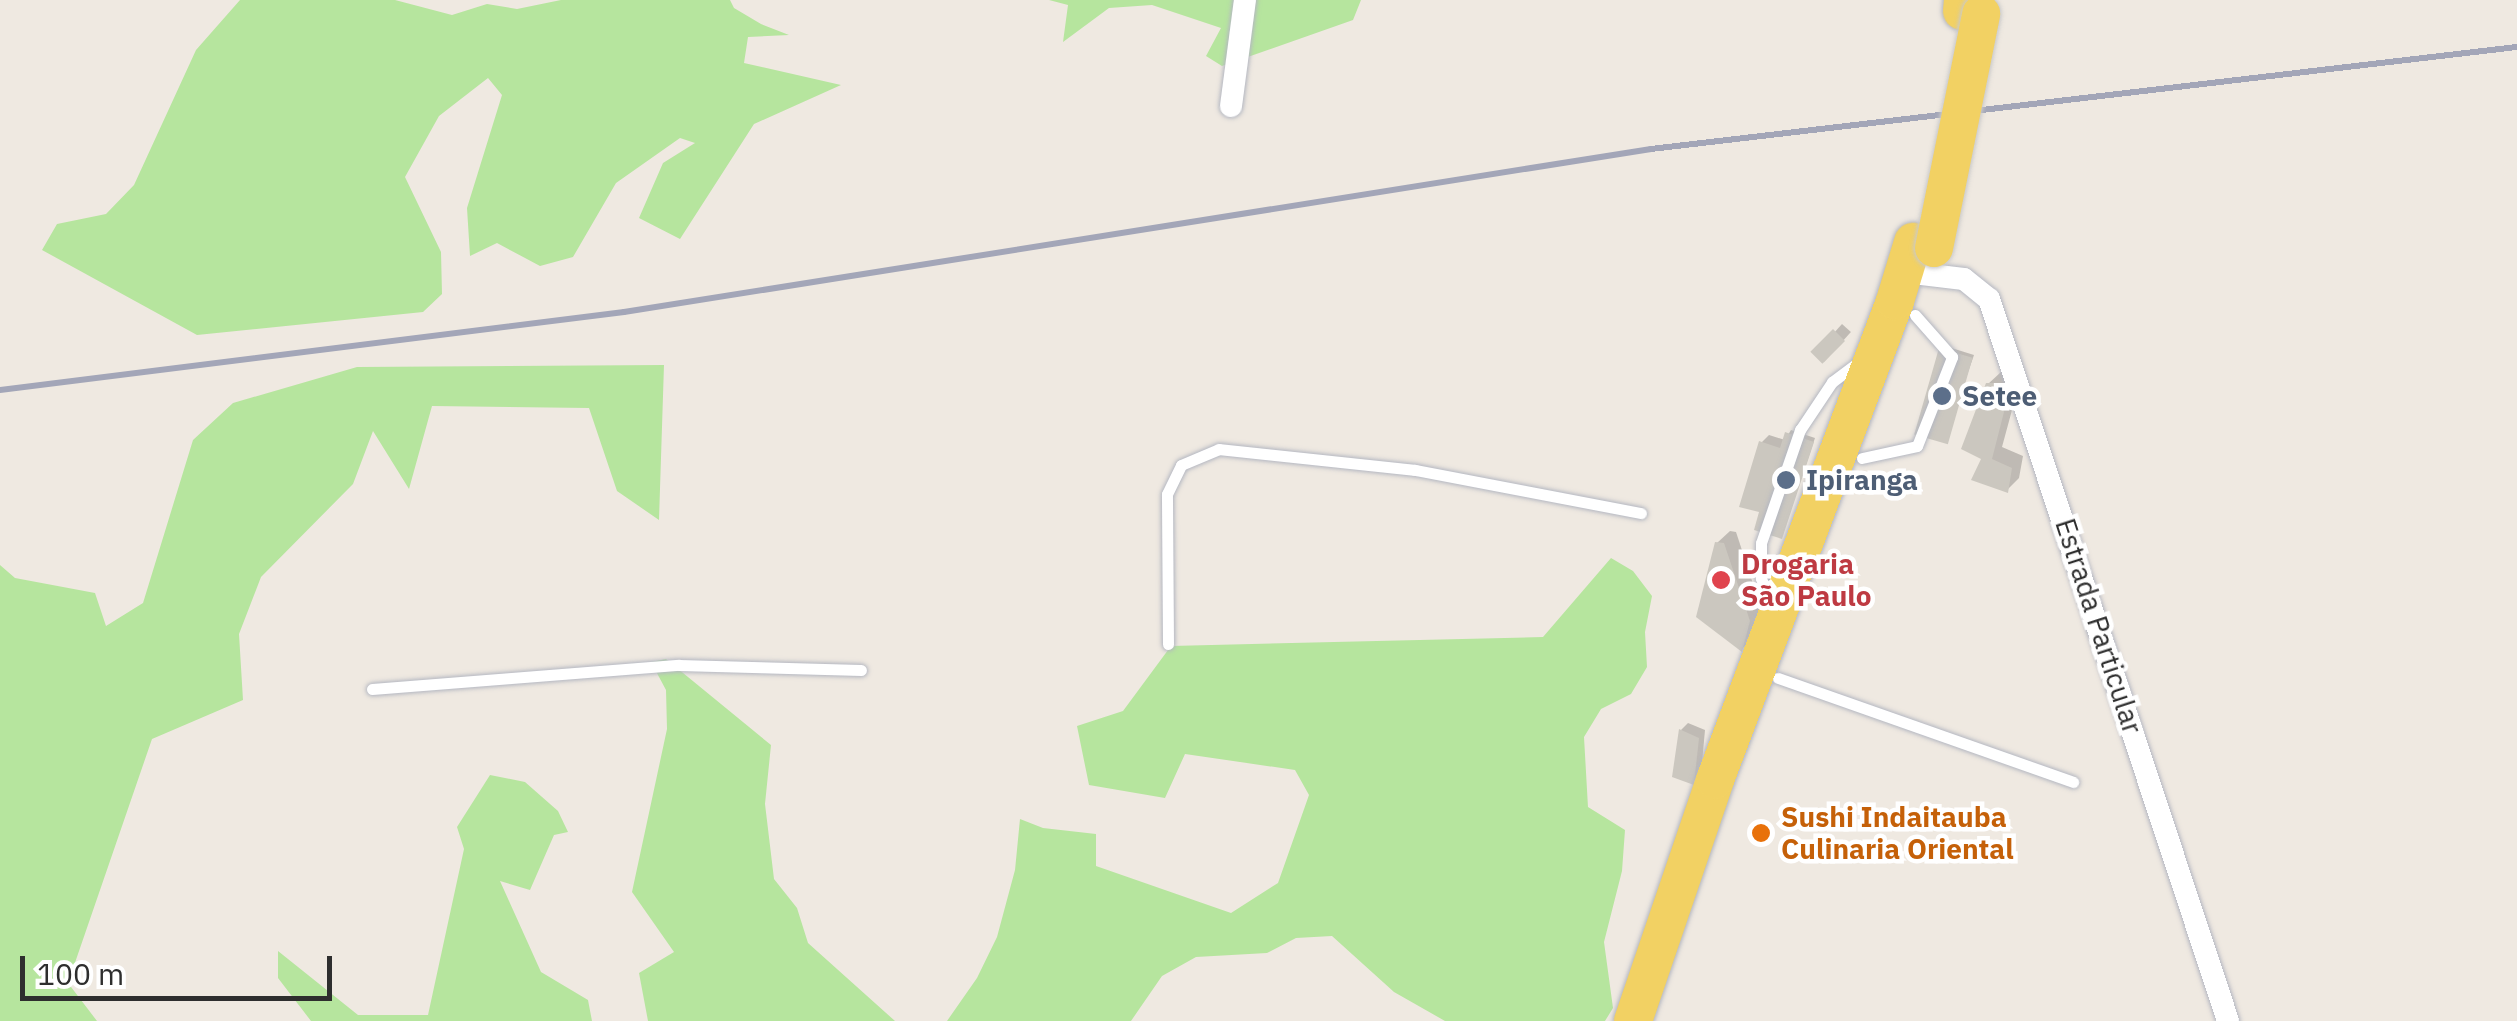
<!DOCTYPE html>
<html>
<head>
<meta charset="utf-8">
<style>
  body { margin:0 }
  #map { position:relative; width:2517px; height:1021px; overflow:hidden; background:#efe9e1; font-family:"IBM Plex Sans",sans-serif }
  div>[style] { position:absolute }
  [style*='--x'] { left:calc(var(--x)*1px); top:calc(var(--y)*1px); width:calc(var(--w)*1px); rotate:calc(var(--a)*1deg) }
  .green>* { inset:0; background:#b6e59e }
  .shadow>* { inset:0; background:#0003; transform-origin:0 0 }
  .building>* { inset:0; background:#cbc7bf; transform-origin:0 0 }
  .roads { filter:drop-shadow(0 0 2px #b4b7c1) drop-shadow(0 0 2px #b4b7c1) }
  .service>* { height:11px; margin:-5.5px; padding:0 5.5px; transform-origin:5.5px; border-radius:5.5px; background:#fff }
  .minor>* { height:22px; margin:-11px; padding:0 11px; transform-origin:11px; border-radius:11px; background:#fff }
  .primary>* { height:38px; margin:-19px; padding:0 19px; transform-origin:19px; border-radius:19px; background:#f2d163 }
  .rail>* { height:6px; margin:-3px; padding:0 3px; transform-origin:3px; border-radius:3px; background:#a3a6b8 }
  .bridges { filter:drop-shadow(0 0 2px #c9c9c9) drop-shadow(0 0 2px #c9c9c9) }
  .primary-bridge>* { height:38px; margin:-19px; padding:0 19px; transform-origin:19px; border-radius:19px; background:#f2d163 }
  .dots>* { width:28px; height:28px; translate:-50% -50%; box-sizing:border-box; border:5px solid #fff; border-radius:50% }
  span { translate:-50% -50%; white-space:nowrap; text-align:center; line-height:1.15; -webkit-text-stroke:9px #fff; paint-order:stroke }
  .service-label { font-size:28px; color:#4e5e75; font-weight:700 }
  .left { translate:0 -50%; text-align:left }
  .health-label { font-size:28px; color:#be3a42; font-weight:700 }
  .street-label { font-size:28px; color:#2e2e2e }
  .food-label { font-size:28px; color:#c56008; font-weight:700 }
  .scale { position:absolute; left:20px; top:956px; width:312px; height:45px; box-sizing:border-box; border:5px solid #2e2e2e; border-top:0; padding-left:12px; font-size:30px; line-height:35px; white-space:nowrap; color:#2e2e2e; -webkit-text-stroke:8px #fff; paint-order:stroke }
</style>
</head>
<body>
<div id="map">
  <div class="green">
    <i style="clip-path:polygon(240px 0,395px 0,452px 15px,487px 4px,517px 9px,561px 0,730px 0,734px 8px,761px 24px,789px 35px,748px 37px,744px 63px,841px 85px,754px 124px,680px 239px,639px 218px,663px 163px,695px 143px,680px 138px,616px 183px,573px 257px,540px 266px,497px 243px,470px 256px,467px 208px,502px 95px,488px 78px,439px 116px,405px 177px,441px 252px,442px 294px,423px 312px,197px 335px,42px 250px,57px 224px,106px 214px,134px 185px,196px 50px)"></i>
    <i style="clip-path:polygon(1049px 0,1361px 0,1353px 20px,1222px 66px,1206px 56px,1221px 28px,1152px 5px,1109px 8px,1063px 42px,1068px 5px)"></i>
    <i style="clip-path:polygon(664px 365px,659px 520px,617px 491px,589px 408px,432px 406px,409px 489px,373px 431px,353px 484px,261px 577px,239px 634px,243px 700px,152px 739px,68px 983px,97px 1021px,0 1021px,0 565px,15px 578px,95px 593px,106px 626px,143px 603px,193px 440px,233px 403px,357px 367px)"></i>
    <i style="clip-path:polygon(1611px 558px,1633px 571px,1652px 596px,1645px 632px,1647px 667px,1631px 694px,1601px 709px,1584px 737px,1588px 807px,1625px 830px,1622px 871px,1604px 942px,1613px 1008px,1605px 1021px,1445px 1021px,1394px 992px,1332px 936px,1296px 938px,1267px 953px,1196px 957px,1162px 976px,1131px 1021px,947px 1021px,977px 978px,997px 937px,1015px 870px,1020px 819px,1043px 828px,1096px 834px,1096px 866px,1231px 913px,1278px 883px,1309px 795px,1295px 770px,1185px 754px,1165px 798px,1089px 785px,1077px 726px,1123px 711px,1171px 646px,1543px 637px)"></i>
    <i style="clip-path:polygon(666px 659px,771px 745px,765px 804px,774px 879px,797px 908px,808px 943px,895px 1021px,648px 1021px,639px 973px,674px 952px,632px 892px,667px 729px,666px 690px,651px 662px)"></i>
    <i style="clip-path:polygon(490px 775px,525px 782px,558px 811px,568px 832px,554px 835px,530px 890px,500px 881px,541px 972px,588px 1000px,592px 1021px,311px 1021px,278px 978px,278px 951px,358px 1015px,428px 1015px,464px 849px,457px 827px)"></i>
  </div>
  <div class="shadow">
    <i style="left:1842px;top:324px;width:12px;height:40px;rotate:42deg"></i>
    <i style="clip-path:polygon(1945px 346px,1974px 355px,1944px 441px)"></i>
    <i style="clip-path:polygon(2001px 372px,2008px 372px,2015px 399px,2002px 447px,2023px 456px,2019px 478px,2007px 490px,1985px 458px,1988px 384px)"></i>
    <i style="clip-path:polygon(1791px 430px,1815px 438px,1782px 536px,1765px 503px,1761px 443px,1769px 435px,1785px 440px)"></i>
    <i style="clip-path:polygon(1730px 531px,1736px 532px,1761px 608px,1754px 637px,1742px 649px,1717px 543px)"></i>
    <i style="clip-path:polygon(1688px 723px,1705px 730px,1701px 774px,1693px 782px,1681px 730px)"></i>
  </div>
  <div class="building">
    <i style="left:1833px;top:329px;width:17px;height:32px;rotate:45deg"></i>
    <i style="left:1939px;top:348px;width:35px;height:90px;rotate:16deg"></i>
    <i style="clip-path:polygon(1986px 383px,1996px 383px,2004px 412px,1992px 459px,2012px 468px,2008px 493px,1971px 480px,1981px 459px,1961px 449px)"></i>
    <i style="clip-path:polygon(1785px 432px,1814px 442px,1782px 539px,1754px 530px,1759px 512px,1739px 507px,1759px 441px,1780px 448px)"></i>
    <i style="clip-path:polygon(1715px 542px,1724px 543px,1750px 621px,1742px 652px,1696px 617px)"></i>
    <i style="clip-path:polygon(1679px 729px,1699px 738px,1694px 785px,1672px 777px)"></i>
  </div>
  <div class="roads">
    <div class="service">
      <i style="--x:1862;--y:458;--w:56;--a:-12.3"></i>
      <i style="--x:1917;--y:446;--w:96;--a:-68.5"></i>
      <i style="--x:1952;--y:357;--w:56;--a:-131.4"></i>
      <i style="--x:1771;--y:602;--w:26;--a:-113"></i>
      <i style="--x:1761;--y:578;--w:35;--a:-90"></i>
      <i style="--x:1761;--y:543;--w:120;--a:-71"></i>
      <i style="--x:1800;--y:430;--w:58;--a:-56.3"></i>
      <i style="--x:1832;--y:382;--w:38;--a:-37"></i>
      <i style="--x:1168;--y:644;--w:150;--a:-90.4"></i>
      <i style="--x:1167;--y:494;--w:32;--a:-64"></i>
      <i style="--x:1181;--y:465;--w:41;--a:-22.8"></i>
      <i style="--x:1219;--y:449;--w:197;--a:6.1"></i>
      <i style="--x:1415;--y:470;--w:230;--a:10.8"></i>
      <i style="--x:1778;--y:678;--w:313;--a:19.4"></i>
      <i style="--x:372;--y:689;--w:308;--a:-4.5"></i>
      <i style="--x:679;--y:665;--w:182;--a:1.6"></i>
    </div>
    <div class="minor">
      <i style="--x:1231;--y:106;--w:107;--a:-82.5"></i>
      <i style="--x:1905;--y:272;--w:59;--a:6.8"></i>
      <i style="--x:1964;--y:279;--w:32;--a:39"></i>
      <i style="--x:1989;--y:299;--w:761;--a:71.68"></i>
    </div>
    <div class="primary">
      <i style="--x:1962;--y:11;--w:11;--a:-85"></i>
      <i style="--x:1633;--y:1021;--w:255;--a:-71.2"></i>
      <i style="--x:1715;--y:780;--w:512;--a:-69.4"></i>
      <i style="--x:1895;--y:301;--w:62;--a:-73"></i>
    </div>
  </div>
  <div class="rail">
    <i style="--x:0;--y:390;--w:629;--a:-7.13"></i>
    <i style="--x:624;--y:312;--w:1040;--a:-9.02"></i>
    <i style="--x:1651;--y:149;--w:872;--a:-6.72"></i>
  </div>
  <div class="bridges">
    <div class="primary-bridge">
      <i style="--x:1934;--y:248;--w:239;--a:-78.6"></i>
    </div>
  </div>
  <div class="dots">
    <i style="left:1942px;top:396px;background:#5c6f8a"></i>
    <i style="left:1786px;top:480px;background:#5c6f8a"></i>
    <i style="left:1721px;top:580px;background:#e0444e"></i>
    <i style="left:1761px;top:833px;background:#e8710a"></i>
  </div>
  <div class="service-label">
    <span class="left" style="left:1962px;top:396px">Setee</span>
    <span class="left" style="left:1806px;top:480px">Ipiranga</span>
  </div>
  <div class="health-label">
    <span class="left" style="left:1741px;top:580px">Drogaria<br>São Paulo</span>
  </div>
  <div class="street-label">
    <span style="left:2099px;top:626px;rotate:72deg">Estrada Particular</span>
  </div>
  <div class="food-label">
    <span class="left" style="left:1781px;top:833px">Sushi Indaitauba<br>Culinaria Oriental</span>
  </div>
  <div class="scale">100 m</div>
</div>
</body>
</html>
